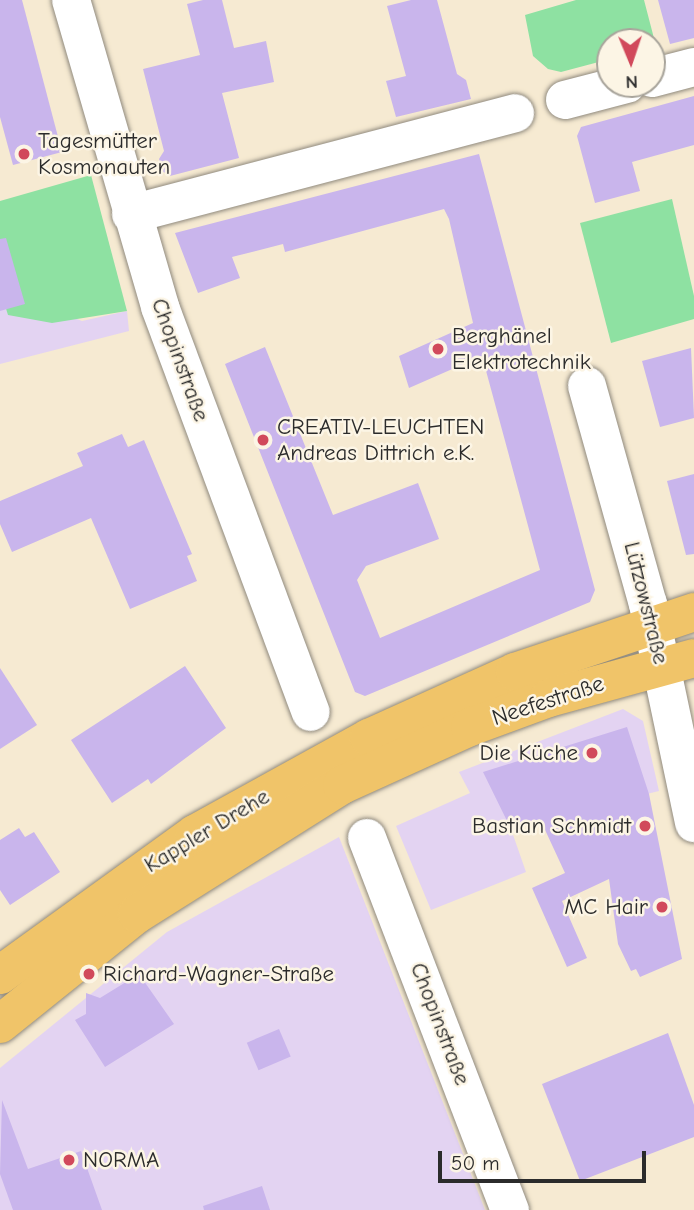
<!DOCTYPE html>
<html>
<head>
<meta charset="utf-8">
<style>
  body { margin:0 }
  #map { position:relative; width:694px; height:1210px; overflow:hidden; background:#f6ead2; font-family:"Comic Neue",sans-serif }
  div>[style] { position:absolute }
  [style*='--x'] { left:calc(var(--x)*1px); top:calc(var(--y)*1px); width:calc(var(--w)*1px); rotate:calc(var(--a)*1deg) }
  .built>* { inset:0; background:#e3d3f2 }
  .green>* { inset:0; background:#8ee1a2 }
  .building>* { inset:0; background:#c9b5ec; transform-origin:0 0 }
  .roads { filter:drop-shadow(0 0 2px #908a7e) drop-shadow(0 0 2px #908a7e) }
  .minor>* { height:38px; margin:-19px; padding:0 19px; transform-origin:19px; border-radius:19px; background:#fff }
  .major>* { height:38px; margin:-19px; padding:0 19px; transform-origin:19px; border-radius:19px; background:#f0c469 }
  .dots>* { width:19px; height:19px; translate:-50% -50%; box-sizing:border-box; border:4px solid #fcf5e5; border-radius:50% }
  span { translate:-50% -50%; white-space:nowrap; text-align:center; line-height:1.15; -webkit-text-stroke:5px #fcf5e5; paint-order:stroke }
  .poi-label { font-size:23px; color:#2b2b2b }
  .left { translate:0 -50%; text-align:left }
  .right { translate:-100% -50%; text-align:right }
  .street-label { font-size:23px; color:#2b2b2b }
  .north { position:absolute; left:596px; top:28px; width:70px; height:70px; box-sizing:border-box; background:#fcf5e5; border:2px solid #a8a49b; border-radius:50%; rotate:178deg; font-size:19px; font-weight:700; line-height:28px; text-align:center; color:#2b2b2b }
  .north::after { content:''; display:block; margin:auto; width:24px; height:32px; background:#d1495b; clip-path:polygon(50% 0,100% 100%,50% 72%,0 100%) }
  .scale { position:absolute; left:438px; top:1151px; width:208px; height:32px; box-sizing:border-box; border:4px solid #2b2b2b; border-top:0; padding-left:9px; font-size:21px; line-height:24px; white-space:nowrap; color:#2b2b2b; -webkit-text-stroke:5px #fcf5e5; paint-order:stroke }
</style>
</head>
<body>
<div id="map">
  <div class="built">
    <i style="clip-path:polygon(0 289px,82px 321px,127px 311px,129px 331px,0 364px)"></i>
    <i style="clip-path:polygon(623px 709px,643px 721px,659px 791px,573px 812px,543px 825px,539px 819px,511px 829px,526px 872px,431px 910px,396px 826px,470px 793px,459px 772px)"></i>
    <i style="clip-path:polygon(339px 837px,485px 1210px,0 1210px,0 1068px,167px 932px)"></i>
  </div>
  <div class="green">
    <i style="clip-path:polygon(576px 0,644px 0,656px 46px,652px 42px,610px 42px,610px 59px,561px 72px,548px 69px,533px 56px,525px 15px)"></i>
    <i style="clip-path:polygon(91px 175px,127px 311px,52px 323px,8px 315px,0 289px,0 201px)"></i>
    <i style="clip-path:polygon(672px 199px,694px 296px,694px 319px,611px 343px,580px 223px)"></i>
  </div>
  <div class="building">
    <i style="clip-path:polygon(0 0,22px 0,62px 152px,13px 165px,0 117px)"></i>
    <i style="clip-path:polygon(203px 0,222px 0,234px 48px,266px 41px,274px 82px,222px 93px,239px 158px,170px 176px,162px 171px,159px 159px,164px 151px,143px 69px,200px 55px,187px 4px)"></i>
    <i style="clip-path:polygon(411px 0,437px 0,457px 74px,466px 80px,471px 99px,396px 117px,386px 81px,406px 76px,387px 6px)"></i>
    <i style="clip-path:polygon(658px 0,694px 0,694px 38px,670px 44px)"></i>
    <i style="clip-path:polygon(694px 96px,694px 145px,632px 162px,640px 191px,595px 203px,577px 136px,581px 127px)"></i>
    <i style="clip-path:polygon(479px 154px,595px 590px,590px 602px,365px 696px,355px 692px,225px 364px,265px 347px,333px 515px,418px 483px,439px 539px,366px 566px,357px 580px,380px 638px,540px 570px,482px 356px,409px 388px,399px 356px,473px 323px,449px 219px,444px 209px,285px 252px,283px 244px,232px 257px,240px 278px,198px 293px,175px 233px)"></i>
    <i style="clip-path:polygon(6px 238px,25px 304px,0 311px,0 239px)"></i>
    <i style="clip-path:polygon(691px 348px,694px 418px,660px 427px,642px 361px)"></i>
    <i style="clip-path:polygon(122px 434px,128px 447px,144px 440px,192px 554px,187px 556px,197px 581px,130px 609px,91px 518px,12px 552px,0 524px,0 501px,83px 466px,77px 453px)"></i>
    <i style="clip-path:polygon(694px 474px,694px 554px,686px 555px,667px 481px)"></i>
    <i style="clip-path:polygon(185px 666px,226px 728px,151px 784px,148px 779px,112px 803px,71px 740px)"></i>
    <i style="clip-path:polygon(0 668px,37px 725px,0 749px)"></i>
    <i style="clip-path:polygon(627px 727px,649px 794px,682px 959px,640px 977px,636px 969px,631px 971px,618px 944px,609px 879px,562px 901px,587px 958px,567px 967px,532px 888px,565px 873px,540px 819px,511px 829px,483px 772px)"></i>
    <i style="clip-path:polygon(19px 828px,25px 837px,34px 832px,60px 872px,10px 905px,0 890px,0 840px)"></i>
    <i style="clip-path:polygon(139px 974px,174px 1024px,105px 1067px,75px 1020px,86px 1014px,86px 993px,100px 998px)"></i>
    <i style="left:279px;top:1029px;width:30px;height:35px;rotate:67deg"></i>
    <i style="clip-path:polygon(668px 1033px,694px 1105px,694px 1137px,580px 1181px,542px 1084px)"></i>
    <i style="clip-path:polygon(2px 1100px,28px 1169px,81px 1151px,102px 1210px,13px 1210px,0 1174px)"></i>
    <i style="clip-path:polygon(262px 1186px,270px 1210px,204px 1210px,203px 1206px)"></i>
  </div>
  <div class="roads">
    <div class="minor">
      <i style="--x:71;--y:0;--w:320;--a:73.8"></i>
      <i style="--x:160;--y:307;--w:432;--a:69.6"></i>
      <i style="--x:652;--y:78;--w:43;--a:-14.7"></i>
      <i style="--x:565;--y:100;--w:64;--a:-14.5"></i>
      <i style="--x:131;--y:214;--w:397;--a:-14.7"></i>
      <i style="--x:587;--y:386;--w:226;--a:74.4"></i>
      <i style="--x:648;--y:604;--w:224;--a:78.1"></i>
      <i style="--x:367;--y:838;--w:399;--a:69"></i>
    </div>
    <div class="major">
      <i style="--x:0;--y:975;--w:241;--a:-35.9"></i>
      <i style="--x:195;--y:834;--w:199;--a:-28.9"></i>
      <i style="--x:369;--y:738;--w:160;--a:-24.3"></i>
      <i style="--x:515;--y:672;--w:189;--a:-18.5"></i>
      <i style="--x:0;--y:1024;--w:176;--a:-38.8"></i>
      <i style="--x:137;--y:914;--w:242;--a:-32.2"></i>
      <i style="--x:342;--y:785;--w:141;--a:-24.4"></i>
      <i style="--x:470;--y:727;--w:84;--a:-20.2"></i>
      <i style="--x:549;--y:698;--w:150;--a:-15.4"></i>
    </div>
  </div>
  <div class="dots">
    <i style="left:24px;top:154px;background:#d1495b"></i>
    <i style="left:438px;top:349px;background:#d1495b"></i>
    <i style="left:263px;top:440px;background:#d1495b"></i>
    <i style="left:592px;top:753px;background:#d1495b"></i>
    <i style="left:645px;top:826px;background:#d1495b"></i>
    <i style="left:662px;top:907px;background:#d1495b"></i>
    <i style="left:89px;top:974px;background:#d1495b"></i>
    <i style="left:69px;top:1160px;background:#d1495b"></i>
  </div>
  <div class="poi-label">
    <span class="left" style="left:38px;top:154px">Tagesmütter<br>Kosmonauten</span>
    <span class="left" style="left:452px;top:349px">Berghänel<br>Elektrotechnik</span>
    <span class="left" style="left:277px;top:440px">CREATIV-LEUCHTEN<br>Andreas Dittrich e.K.</span>
    <span class="right" style="left:578px;top:753px">Die Küche</span>
    <span class="right" style="left:631px;top:826px">Bastian Schmidt</span>
    <span class="right" style="left:648px;top:907px">MC Hair</span>
    <span class="left" style="left:103px;top:974px">Richard-Wagner-Straße</span>
    <span class="left" style="left:83px;top:1160px">NORMA</span>
  </div>
  <div class="street-label">
    <span style="left:180px;top:360px;rotate:70deg">Chopinstraße</span>
    <span style="left:646px;top:603px;rotate:76deg">Lützowstraße</span>
    <span style="left:548px;top:701px;rotate:-18deg">Neefestraße</span>
    <span style="left:207px;top:831px;rotate:-31deg">Kappler Drehe</span>
    <span style="left:440px;top:1024px;rotate:69deg">Chopinstraße</span>
  </div>
  <div class="north">N</div>
  <div class="scale">50 m</div>
</div>
</body>
</html>
